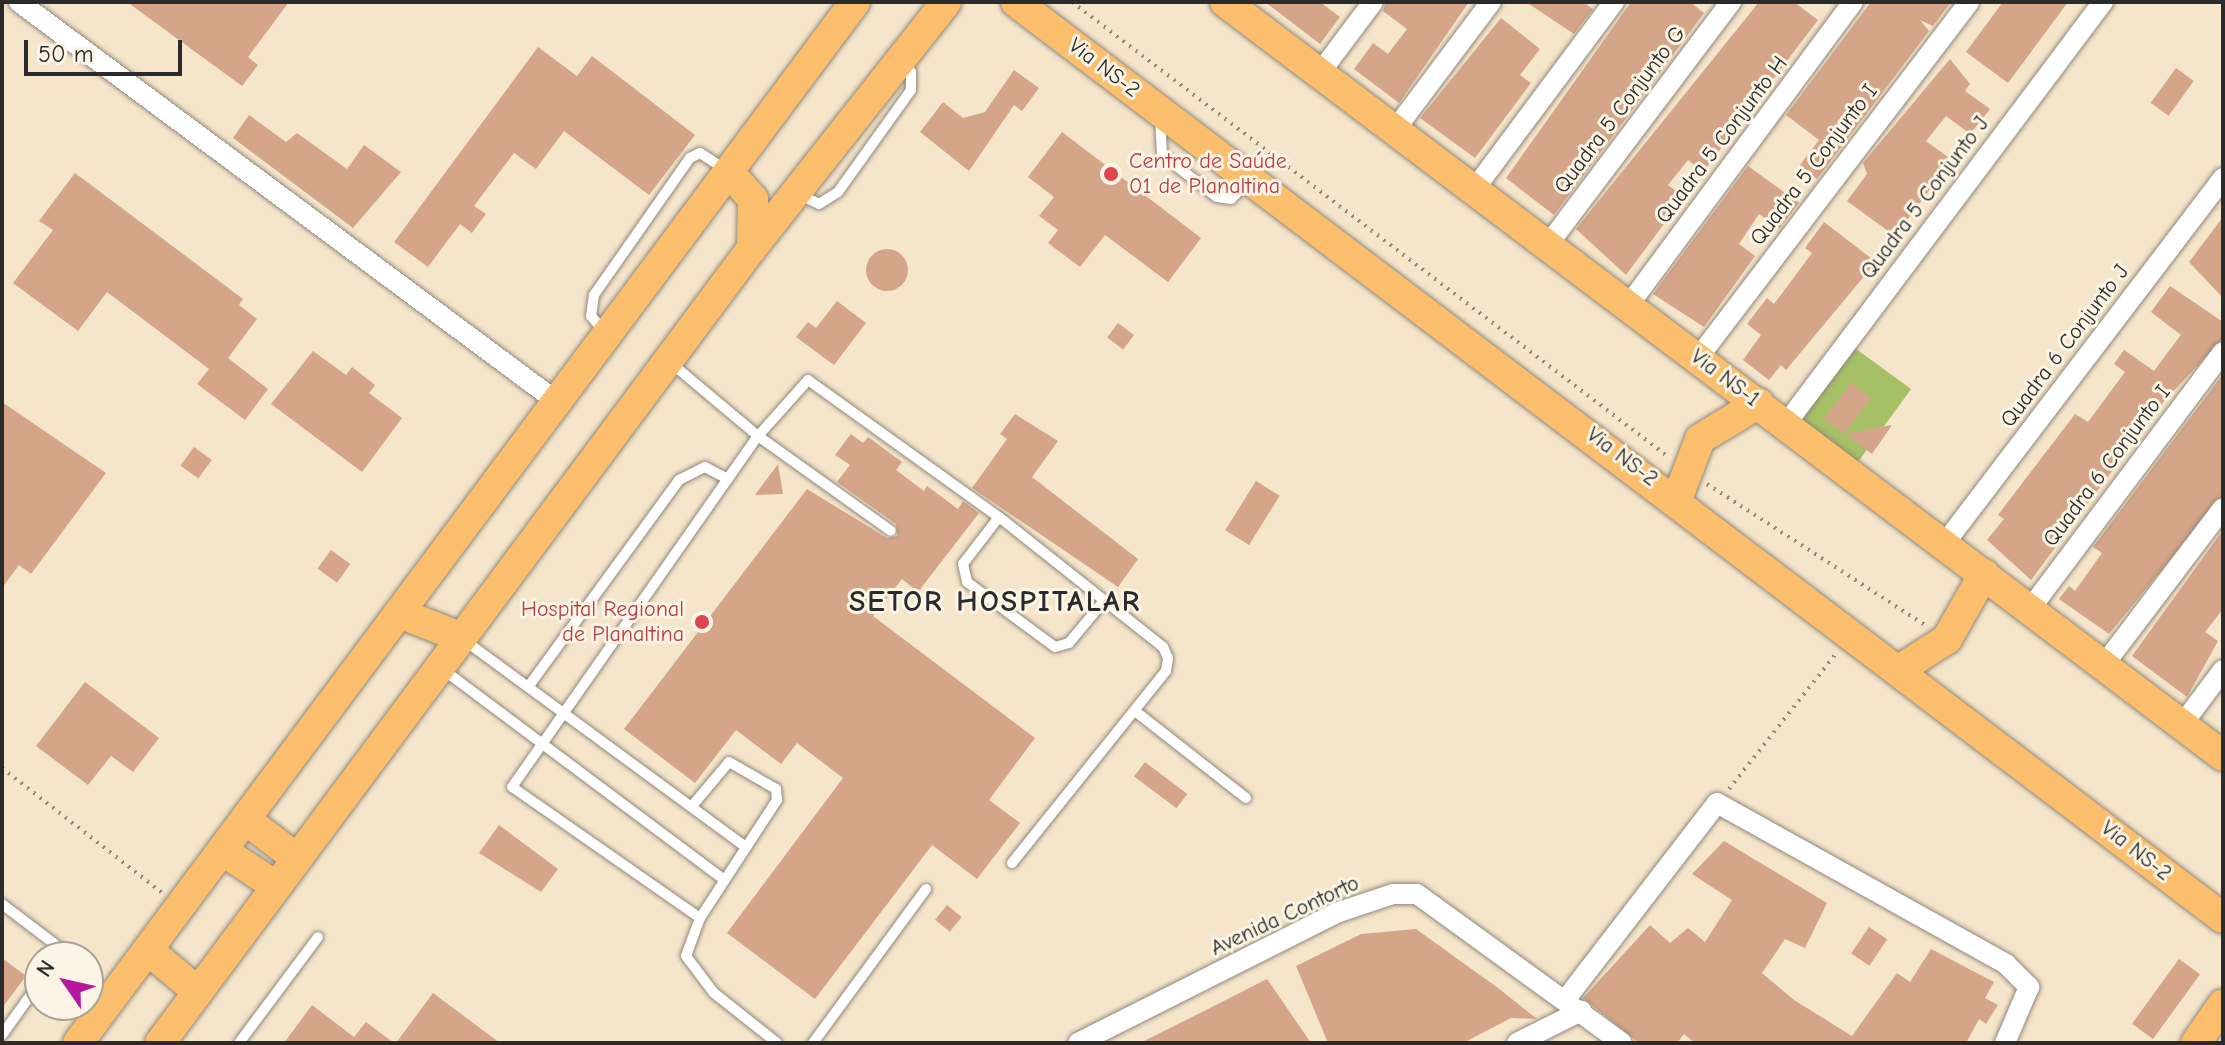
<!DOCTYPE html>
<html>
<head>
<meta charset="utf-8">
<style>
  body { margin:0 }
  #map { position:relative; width:2225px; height:1045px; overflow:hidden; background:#f5e5cb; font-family:"Comic Neue",sans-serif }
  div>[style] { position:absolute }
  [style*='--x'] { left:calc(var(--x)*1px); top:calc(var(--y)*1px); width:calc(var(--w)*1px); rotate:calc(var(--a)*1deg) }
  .green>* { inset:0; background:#a6c066; transform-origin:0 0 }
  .building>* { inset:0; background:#d4a589; transform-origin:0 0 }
  .round { border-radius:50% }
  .path>* { height:4px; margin-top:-2px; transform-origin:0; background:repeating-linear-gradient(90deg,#90887b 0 2px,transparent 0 8px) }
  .roads { filter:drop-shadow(0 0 2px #90887b) drop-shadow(0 0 2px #90887b) }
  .lane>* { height:10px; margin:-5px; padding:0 5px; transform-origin:5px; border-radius:5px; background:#fff }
  .street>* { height:20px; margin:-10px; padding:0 10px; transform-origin:10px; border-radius:10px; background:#fff }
  .primary>* { height:30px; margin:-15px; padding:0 15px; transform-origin:15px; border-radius:15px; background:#fabe6d }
  .dots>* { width:22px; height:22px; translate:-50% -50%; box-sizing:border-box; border:4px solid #fcf5e5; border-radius:50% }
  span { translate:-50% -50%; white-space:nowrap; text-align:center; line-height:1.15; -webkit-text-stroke:6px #fcf5e5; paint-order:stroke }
  .street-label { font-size:22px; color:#2b2b2b }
  .health-label { font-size:22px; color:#be3a42 }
  .left { translate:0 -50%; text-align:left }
  .right { translate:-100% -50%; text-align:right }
  .district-label { font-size:30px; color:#2b2b2b; font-weight:700; letter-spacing:2px }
  .frame { position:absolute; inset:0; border:4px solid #2b2b2b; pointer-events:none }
  .north { position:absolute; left:24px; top:941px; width:80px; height:80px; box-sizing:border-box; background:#fcf5e5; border:2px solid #a8a49b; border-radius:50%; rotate:304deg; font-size:22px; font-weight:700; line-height:32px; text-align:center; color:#2b2b2b }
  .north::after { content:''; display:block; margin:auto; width:28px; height:36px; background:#b5179e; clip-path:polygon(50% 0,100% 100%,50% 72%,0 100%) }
  .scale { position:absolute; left:24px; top:40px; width:158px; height:36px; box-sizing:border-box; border:4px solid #2b2b2b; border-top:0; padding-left:10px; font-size:24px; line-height:28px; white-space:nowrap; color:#2b2b2b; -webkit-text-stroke:6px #fcf5e5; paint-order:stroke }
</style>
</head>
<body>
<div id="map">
  <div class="green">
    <i style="left:1852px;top:346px;width:73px;height:93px;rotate:36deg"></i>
  </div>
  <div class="building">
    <i style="clip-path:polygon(127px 2px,289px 2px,248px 57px,258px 65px,242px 86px)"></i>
    <i style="clip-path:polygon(1265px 2px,1320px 2px,1340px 17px,1320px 44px)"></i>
    <i style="clip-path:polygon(1386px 2px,1469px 2px,1399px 103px,1354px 69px,1373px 43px,1388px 54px,1407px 29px,1383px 11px)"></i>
    <i style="clip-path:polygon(1526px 2px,1583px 2px,1593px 9px,1574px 34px)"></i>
    <i style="clip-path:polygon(1631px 2px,1690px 2px,1704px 13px,1554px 215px,1506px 178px)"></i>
    <i style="clip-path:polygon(1759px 2px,1794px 2px,1818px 20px,1703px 172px,1688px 160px,1668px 185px,1684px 197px,1626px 275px,1576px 229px)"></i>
    <i style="clip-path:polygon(1871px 2px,1951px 2px,1933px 26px,1920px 20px,1929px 31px,1817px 179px,1800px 165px,1819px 140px,1786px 115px)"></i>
    <i style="clip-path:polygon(2003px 2px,2068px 2px,2008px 83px,1966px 52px)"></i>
    <i style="clip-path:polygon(1501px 18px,1540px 49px,1520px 75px,1531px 83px,1475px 158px,1420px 118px)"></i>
    <i style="clip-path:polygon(538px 47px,577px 76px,592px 56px,695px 135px,649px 195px,564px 131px,536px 169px,514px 153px,474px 206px,486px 214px,472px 233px,460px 224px,428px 267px,394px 242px)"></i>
    <i style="clip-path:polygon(1950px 59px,1970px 84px,1965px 91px,1990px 109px,1970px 134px,1946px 116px,1926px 141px,1952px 160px,1895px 236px,1847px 201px,1867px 174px,1863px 163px)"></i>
    <i style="left:2176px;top:68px;width:22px;height:43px;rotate:36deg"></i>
    <i style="clip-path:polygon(1014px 70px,1039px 88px,1022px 111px,1014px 105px,969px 171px,920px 132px,943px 102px,963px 118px,985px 112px)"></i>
    <i style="clip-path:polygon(249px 115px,286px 142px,297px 133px,347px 169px,364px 145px,401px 172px,353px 228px,233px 138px)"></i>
    <i style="clip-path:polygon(1062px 132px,1201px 238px,1168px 282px,1105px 235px,1080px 267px,1048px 243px,1058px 230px,1039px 216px,1054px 197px,1028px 177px)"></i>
    <i style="clip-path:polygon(1748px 166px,1799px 203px,1779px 229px,1759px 214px,1739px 244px,1755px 256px,1704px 327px,1653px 294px)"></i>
    <i style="clip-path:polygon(75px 173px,243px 299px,239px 305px,257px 319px,228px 358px,268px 389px,245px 420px,197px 384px,209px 369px,107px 292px,78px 331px,13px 283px,53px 230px,39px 221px)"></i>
    <i style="clip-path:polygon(2223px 217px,2223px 298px,2189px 262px)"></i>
    <i style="clip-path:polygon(1824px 222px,1876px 262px,1786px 370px,1781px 365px,1769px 380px,1743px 360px,1761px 335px,1747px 324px,1767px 298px,1774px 304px,1812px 253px,1805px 248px)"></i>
    <i class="round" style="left:866px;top:249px;width:42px;height:42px"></i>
    <i style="clip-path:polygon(2170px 286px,2223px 322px,2223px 339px,2164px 401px,2031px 580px,1987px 540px,2004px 519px,1998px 515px,2075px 414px,2088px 422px,2125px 372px,2114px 364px,2124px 350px,2154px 371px,2171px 348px,2181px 335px,2151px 312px)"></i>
    <i style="clip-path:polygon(837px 301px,866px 323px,834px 365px,796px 337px,808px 322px,816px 328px)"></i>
    <i style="left:1118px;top:323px;width:20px;height:18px;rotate:37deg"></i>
    <i style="clip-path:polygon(313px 351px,346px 375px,352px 367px,375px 385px,369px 393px,402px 418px,362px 472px,271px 404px)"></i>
    <i style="clip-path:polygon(2223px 374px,2223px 495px,2109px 634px,2059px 599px,2069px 586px,2075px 591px,2102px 553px,2093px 547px)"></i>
    <i style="clip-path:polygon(1851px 383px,1871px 398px,1844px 434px,1892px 425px,1872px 454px,1824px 419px)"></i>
    <i style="clip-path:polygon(2px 402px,106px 473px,31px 574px,19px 565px,2px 588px)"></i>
    <i style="clip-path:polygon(1015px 414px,1058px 441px,1032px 477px,1138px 559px,1118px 587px,972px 488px,1007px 439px,1000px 434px)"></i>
    <i style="clip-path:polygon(851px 434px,863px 443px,868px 437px,902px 462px,896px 470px,924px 491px,927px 486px,958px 509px,963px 501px,979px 513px,918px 592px,902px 579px,873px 616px,1035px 738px,989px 800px,1020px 823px,977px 879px,932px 845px,815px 999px,727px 933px,843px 778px,797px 743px,781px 764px,736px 730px,695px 783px,624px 729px,807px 489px,887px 538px,897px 536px,896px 524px,837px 482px,850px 465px,835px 455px)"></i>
    <i style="left:194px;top:447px;width:22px;height:23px;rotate:36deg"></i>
    <i style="clip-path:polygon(778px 464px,783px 494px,755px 495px)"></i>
    <i style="left:1256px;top:481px;width:28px;height:58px;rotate:32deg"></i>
    <i style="clip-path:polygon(2223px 530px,2223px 609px,2205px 632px,2218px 641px,2187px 697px,2132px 656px)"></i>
    <i style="left:331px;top:550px;width:24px;height:23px;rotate:36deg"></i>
    <i style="clip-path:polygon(85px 682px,159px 738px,133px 772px,111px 756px,88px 785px,36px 746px)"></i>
    <i style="left:1145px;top:762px;width:53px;height:18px;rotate:37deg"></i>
    <i style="clip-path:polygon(499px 825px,558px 869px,541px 892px,479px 853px)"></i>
    <i style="clip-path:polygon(1724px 841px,1827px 903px,1805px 948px,1785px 939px,1762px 973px,1794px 1000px,1852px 1036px,1897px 973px,1910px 982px,1931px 949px,1994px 982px,1985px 998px,1998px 1005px,1986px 1024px,1979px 1019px,1966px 1043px,1695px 1043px,1684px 1034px,1677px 1043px,1639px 1043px,1583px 998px,1650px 925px,1670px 943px,1688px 928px,1705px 942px,1732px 900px,1692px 874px)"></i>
    <i style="left:947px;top:905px;width:19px;height:19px;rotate:39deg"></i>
    <i style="left:1869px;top:927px;width:22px;height:32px;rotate:34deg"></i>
    <i style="clip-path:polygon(1416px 929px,1498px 988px,1537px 1019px,1511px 1018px,1463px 1043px,1328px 1043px,1296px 966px,1361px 934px)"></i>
    <i style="clip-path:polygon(2px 958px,26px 976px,2px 1008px)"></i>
    <i style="left:2179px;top:959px;width:26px;height:80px;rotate:36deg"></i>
    <i style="clip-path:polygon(1267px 979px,1311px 1043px,1140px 1043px,1210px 1008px)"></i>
    <i style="clip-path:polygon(433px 993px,500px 1043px,396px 1043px)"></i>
    <i style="clip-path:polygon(312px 1005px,354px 1037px,366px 1022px,394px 1043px,284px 1043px)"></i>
  </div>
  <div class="path">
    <i style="--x:1072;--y:2;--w:748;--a:37.34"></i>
    <i style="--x:1707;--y:484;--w:260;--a:32.9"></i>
    <i style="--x:2;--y:768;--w:202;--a:37.9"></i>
    <i style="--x:1729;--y:789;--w:171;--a:-51.7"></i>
  </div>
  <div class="roads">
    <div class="lane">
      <i style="--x:1160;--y:116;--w:39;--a:87"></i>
      <i style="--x:1162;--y:155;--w:69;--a:37.4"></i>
      <i style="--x:1217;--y:197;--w:14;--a:8"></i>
      <i style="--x:1231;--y:199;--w:24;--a:-45"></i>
      <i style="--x:800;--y:195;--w:21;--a:25"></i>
      <i style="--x:819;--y:204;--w:22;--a:-32"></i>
      <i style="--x:838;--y:192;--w:125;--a:-54.4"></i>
      <i style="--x:911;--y:90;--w:18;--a:-90"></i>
      <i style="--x:911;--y:72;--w:12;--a:-138"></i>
      <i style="--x:605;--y:333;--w:22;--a:-129"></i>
      <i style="--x:591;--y:316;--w:21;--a:-82"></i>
      <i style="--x:594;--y:295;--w:167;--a:-55"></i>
      <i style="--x:690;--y:158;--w:11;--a:-27"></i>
      <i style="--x:700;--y:153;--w:30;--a:33"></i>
      <i style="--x:671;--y:363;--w:114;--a:40"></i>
      <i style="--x:758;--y:436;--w:163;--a:35.5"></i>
      <i style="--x:464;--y:640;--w:350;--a:36.3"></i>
      <i style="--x:441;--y:668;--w:354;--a:36.8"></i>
      <i style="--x:531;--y:683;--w:251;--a:-53.9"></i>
      <i style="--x:679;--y:480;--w:29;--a:-27"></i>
      <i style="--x:705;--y:467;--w:26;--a:28"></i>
      <i style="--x:1135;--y:711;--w:141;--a:38.1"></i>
      <i style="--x:692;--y:806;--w:57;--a:-49.9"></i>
      <i style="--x:729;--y:762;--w:54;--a:29.9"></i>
      <i style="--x:776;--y:789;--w:11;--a:85"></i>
      <i style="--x:777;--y:800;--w:141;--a:123.1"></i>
      <i style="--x:700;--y:918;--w:40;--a:110.2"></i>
      <i style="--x:686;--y:956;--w:46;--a:52.9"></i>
      <i style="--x:714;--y:993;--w:80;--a:38.4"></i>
      <i style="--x:1012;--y:863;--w:246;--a:-51.3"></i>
      <i style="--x:1166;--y:671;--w:13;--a:-81"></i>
      <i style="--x:1168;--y:658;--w:12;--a:-114"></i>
      <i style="--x:1163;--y:647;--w:209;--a:-141.6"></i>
      <i style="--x:999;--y:517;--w:59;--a:127.5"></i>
      <i style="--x:963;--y:564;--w:18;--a:77"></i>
      <i style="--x:967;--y:582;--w:109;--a:36.5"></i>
      <i style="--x:1055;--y:647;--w:15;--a:-16"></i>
      <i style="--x:1069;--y:643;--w:53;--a:-50.3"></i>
      <i style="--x:2;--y:904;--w:74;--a:37.3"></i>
      <i style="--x:61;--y:949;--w:9;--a:122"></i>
      <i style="--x:700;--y:918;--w:229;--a:-145.1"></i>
      <i style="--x:512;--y:787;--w:429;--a:-55"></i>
      <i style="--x:758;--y:436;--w:75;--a:-48.2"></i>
      <i style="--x:808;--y:380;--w:235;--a:35.7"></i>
      <i style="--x:2;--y:1035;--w:65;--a:-54.4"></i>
      <i style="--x:239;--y:1043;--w:132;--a:-53.3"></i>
      <i style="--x:813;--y:1043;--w:191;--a:-53.7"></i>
    </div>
    <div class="street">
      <i style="--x:19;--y:2;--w:674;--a:36.61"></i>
      <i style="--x:1319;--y:74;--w:90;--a:-53.1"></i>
      <i style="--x:1394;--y:131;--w:161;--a:-53.1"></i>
      <i style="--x:1473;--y:191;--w:236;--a:-53.3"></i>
      <i style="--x:1547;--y:246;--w:306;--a:-53"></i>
      <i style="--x:1628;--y:306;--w:378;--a:-53.5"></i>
      <i style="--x:1698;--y:358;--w:447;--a:-52.7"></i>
      <i style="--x:1786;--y:424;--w:528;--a:-53.09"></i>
      <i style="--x:1945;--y:543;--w:459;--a:-52.7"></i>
      <i style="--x:2030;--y:609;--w:321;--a:-53.1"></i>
      <i style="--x:2103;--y:666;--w:198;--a:-52.8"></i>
      <i style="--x:2181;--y:726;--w:70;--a:-53.1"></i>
      <i style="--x:1566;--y:999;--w:247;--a:-52.4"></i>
      <i style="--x:1717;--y:803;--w:331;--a:29.1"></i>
      <i style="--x:2006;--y:964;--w:33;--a:45"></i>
      <i style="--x:2029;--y:987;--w:61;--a:113.2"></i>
      <i style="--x:1078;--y:1043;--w:292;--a:-26.7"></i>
      <i style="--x:1339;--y:912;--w:57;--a:-18.4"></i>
      <i style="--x:1393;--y:894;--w:24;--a:0"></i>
      <i style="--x:1417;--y:894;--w:253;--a:36"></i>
      <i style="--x:1517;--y:1043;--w:72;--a:-26.6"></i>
    </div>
    <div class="primary">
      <i style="--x:1016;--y:2;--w:1515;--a:37.2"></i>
      <i style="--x:1225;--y:2;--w:1251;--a:37.07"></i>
      <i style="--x:730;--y:173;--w:35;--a:49"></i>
      <i style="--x:753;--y:199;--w:49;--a:91.2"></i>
      <i style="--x:1677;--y:499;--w:64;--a:-69"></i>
      <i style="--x:1700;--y:439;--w:69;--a:-31.4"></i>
      <i style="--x:402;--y:614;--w:62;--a:21.6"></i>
      <i style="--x:1902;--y:668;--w:54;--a:-32.8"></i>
      <i style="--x:1947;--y:639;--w:75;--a:-60.4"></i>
      <i style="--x:246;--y:820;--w:61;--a:37.1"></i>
      <i style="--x:223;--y:851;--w:61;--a:33.7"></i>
      <i style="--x:148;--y:950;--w:65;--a:40"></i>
      <i style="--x:78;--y:1043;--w:1299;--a:-53.26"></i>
      <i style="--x:160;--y:1043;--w:991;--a:-53.33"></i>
      <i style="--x:752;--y:248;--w:313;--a:-51.7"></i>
      <i style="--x:2196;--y:1043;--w:47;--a:-55.3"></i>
    </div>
  </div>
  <div class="dots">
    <i style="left:1111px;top:174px;background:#e0444e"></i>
    <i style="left:702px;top:622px;background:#e0444e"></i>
  </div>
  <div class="street-label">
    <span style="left:1104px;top:68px;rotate:37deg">Via NS-2</span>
    <span style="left:1620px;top:110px;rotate:-53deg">Quadra 5 Conjunto G</span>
    <span style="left:1722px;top:140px;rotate:-53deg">Quadra 5 Conjunto H</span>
    <span style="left:1814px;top:165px;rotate:-53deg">Quadra 5 Conjunto I</span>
    <span style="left:1925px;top:198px;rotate:-53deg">Quadra 5 Conjunto J</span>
    <span style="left:2065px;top:346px;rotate:-53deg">Quadra 6 Conjunto J</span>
    <span style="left:1725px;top:378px;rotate:37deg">Via NS-1</span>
    <span style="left:1622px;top:457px;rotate:37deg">Via NS-2</span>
    <span style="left:2107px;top:466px;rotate:-53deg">Quadra 6 Conjunto I</span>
    <span style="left:2136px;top:851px;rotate:38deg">Via NS-2</span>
    <span style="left:1285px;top:916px;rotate:-25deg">Avenida Contorto</span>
  </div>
  <div class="health-label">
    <span class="left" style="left:1129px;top:174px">Centro de Saúde<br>01 de Planaltina</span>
    <span class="right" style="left:684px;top:622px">Hospital Regional<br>de Planaltina</span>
  </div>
  <div class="district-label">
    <span style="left:995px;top:602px">SETOR HOSPITALAR</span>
  </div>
  <div class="frame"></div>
  <div class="north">N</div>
  <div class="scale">50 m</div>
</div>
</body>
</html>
